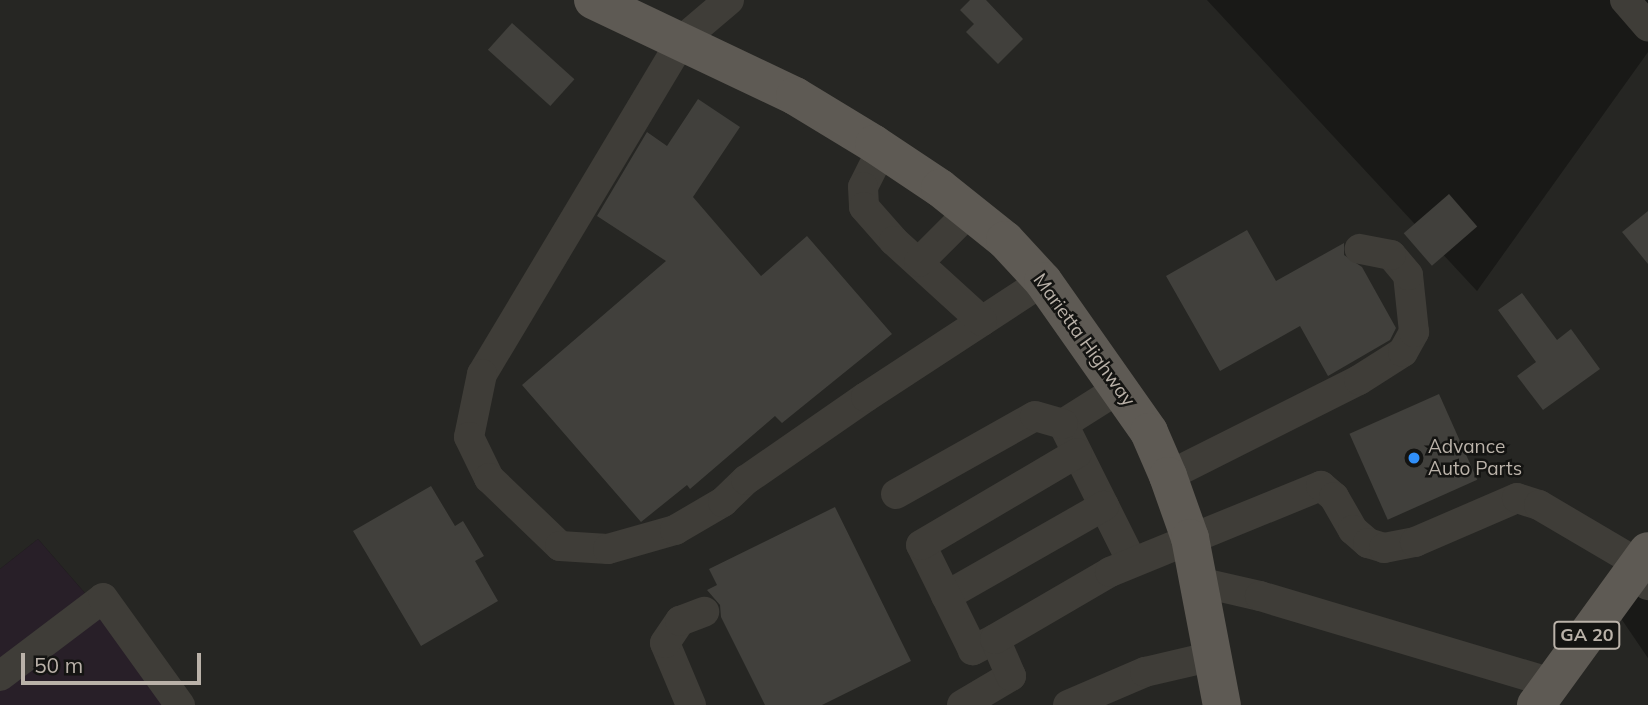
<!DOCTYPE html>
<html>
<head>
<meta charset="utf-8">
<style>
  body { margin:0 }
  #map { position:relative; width:1648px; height:705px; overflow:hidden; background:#191917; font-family:Mulish,sans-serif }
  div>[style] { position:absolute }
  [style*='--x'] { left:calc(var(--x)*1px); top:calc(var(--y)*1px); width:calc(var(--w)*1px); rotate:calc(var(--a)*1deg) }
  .built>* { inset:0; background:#262623 }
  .green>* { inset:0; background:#281f28 }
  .building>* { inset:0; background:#41403c; transform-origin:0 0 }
  .minor>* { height:30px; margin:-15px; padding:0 15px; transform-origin:15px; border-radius:15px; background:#3f3d38 }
  .major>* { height:38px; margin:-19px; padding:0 19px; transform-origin:19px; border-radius:19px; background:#5e5a54 }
  .dots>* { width:19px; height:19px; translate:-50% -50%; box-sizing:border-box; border:4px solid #141412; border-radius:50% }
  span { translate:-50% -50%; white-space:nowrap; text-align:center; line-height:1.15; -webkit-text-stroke:5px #141412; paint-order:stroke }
  .shield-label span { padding:2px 5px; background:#141412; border:2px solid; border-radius:5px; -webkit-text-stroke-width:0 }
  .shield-label { font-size:18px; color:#bab2a9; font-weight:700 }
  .street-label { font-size:19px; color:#bab2a9 }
  .poi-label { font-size:19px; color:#bab2a9 }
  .left { translate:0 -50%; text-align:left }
  .scale { position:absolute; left:21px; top:653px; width:180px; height:32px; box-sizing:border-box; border:4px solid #bab2a9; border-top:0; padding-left:9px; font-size:21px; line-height:24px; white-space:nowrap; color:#bab2a9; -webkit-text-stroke:5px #141412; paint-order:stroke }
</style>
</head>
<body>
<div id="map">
  <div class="built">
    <i style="clip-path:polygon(0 0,1207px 0,1477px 291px,1648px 52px,1648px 564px,1616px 611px,1648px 658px,1648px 705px,182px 705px,38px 539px,0 569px)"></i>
  </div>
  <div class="green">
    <i style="clip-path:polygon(38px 539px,182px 705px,0 705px,0 569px)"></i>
  </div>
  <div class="building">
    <i style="clip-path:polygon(970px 0,986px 0,1023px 39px,998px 64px,966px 32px,974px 24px,960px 10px)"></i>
    <i style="left:512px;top:23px;width:84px;height:36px;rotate:42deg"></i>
    <i style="clip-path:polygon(698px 99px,740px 127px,693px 197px,761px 276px,807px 236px,892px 334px,782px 423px,775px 416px,690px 489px,687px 485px,641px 522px,522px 385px,666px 261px,597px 216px,647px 132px,667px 146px)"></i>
    <i style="left:1449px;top:194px;width:43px;height:60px;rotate:49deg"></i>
    <i style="clip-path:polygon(1648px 211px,1648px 264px,1622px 232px)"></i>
    <i style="clip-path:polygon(1247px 230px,1276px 281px,1344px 243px,1344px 255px,1362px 267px,1396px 328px,1390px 340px,1328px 376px,1300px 326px,1220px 371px,1166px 276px)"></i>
    <i style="clip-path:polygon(1522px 293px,1557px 340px,1571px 329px,1600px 369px,1543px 410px,1517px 376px,1536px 362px,1498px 310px)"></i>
    <i style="left:1439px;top:394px;width:94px;height:98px;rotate:66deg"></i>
    <i style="clip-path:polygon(431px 486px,455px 526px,463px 521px,484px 556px,475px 561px,498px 601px,421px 646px,353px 531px)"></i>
    <i style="clip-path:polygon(835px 507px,911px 661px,822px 705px,765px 705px,721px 617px,720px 605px,707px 590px,717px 585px,709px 569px)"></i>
  </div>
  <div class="minor">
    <i style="--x:729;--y:0;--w:62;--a:139.6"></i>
    <i style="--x:682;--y:40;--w:389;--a:120.9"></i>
    <i style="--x:482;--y:374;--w:64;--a:101.7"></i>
    <i style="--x:469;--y:437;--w:46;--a:64"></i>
    <i style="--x:489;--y:478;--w:98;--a:43.8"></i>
    <i style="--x:560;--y:546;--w:48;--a:3.6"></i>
    <i style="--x:608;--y:549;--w:70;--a:-15.8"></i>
    <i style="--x:675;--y:530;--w:56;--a:-30.3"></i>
    <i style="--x:723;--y:502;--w:32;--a:-44"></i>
    <i style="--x:746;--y:480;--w:146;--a:-34.7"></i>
    <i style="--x:866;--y:397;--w:212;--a:-33.2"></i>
    <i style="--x:1625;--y:0;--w:35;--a:49"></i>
    <i style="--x:882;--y:149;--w:42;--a:116.6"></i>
    <i style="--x:863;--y:187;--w:20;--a:87"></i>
    <i style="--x:864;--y:207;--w:45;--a:48.6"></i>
    <i style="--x:894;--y:241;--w:119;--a:42.3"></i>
    <i style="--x:919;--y:262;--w:71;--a:-45"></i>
    <i style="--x:1120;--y:388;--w:67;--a:147.7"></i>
    <i style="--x:1063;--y:424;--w:154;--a:63.4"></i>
    <i style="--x:1168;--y:476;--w:214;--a:-26.7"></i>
    <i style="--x:1359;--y:380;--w:52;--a:-32.5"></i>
    <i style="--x:1403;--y:352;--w:23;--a:-61"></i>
    <i style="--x:1414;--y:332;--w:57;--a:-96"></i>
    <i style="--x:1408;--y:275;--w:26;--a:-130"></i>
    <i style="--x:1391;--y:255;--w:32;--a:-169"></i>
    <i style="--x:896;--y:494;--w:159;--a:-29.3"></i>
    <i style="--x:1035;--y:416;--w:29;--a:16"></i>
    <i style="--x:1199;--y:582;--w:63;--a:12.9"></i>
    <i style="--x:1260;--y:596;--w:304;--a:16.6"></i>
    <i style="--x:946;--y:596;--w:182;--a:-29.7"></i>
    <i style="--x:995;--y:639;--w:25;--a:153"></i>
    <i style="--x:973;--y:650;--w:117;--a:-116.3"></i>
    <i style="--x:921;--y:545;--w:181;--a:-30.5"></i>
    <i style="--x:0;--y:676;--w:129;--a:-37.1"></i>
    <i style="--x:103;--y:598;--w:132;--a:54.3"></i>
    <i style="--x:691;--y:705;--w:67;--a:-112.8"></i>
    <i style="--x:665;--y:643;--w:27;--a:-56"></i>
    <i style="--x:680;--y:621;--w:26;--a:-21"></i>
    <i style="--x:962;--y:705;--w:57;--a:-30.6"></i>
    <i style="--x:1011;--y:676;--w:40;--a:-113.4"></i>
    <i style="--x:995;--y:639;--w:133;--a:-30.2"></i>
    <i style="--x:1110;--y:572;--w:228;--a:-22.2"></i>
    <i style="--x:1321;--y:486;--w:17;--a:40"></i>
    <i style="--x:1334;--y:497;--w:38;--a:60"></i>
    <i style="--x:1353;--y:530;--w:20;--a:41"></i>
    <i style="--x:1368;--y:543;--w:17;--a:17"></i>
    <i style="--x:1384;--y:548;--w:32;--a:-11"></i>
    <i style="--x:1415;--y:542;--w:111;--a:-23.3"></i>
    <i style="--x:1517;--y:498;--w:23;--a:18"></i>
    <i style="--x:1539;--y:505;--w:116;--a:30.5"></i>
    <i style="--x:1639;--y:564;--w:23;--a:67"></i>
    <i style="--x:1068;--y:705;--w:84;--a:-23.2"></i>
    <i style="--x:1145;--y:672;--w:71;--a:-13.1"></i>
  </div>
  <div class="major">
    <i style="--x:593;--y:0;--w:224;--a:25.4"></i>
    <i style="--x:795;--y:96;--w:92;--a:31.3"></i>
    <i style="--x:874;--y:144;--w:79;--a:33.7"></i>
    <i style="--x:940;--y:188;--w:83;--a:38.7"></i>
    <i style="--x:1005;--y:240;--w:56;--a:47.2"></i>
    <i style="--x:1043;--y:281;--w:184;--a:54.9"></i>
    <i style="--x:1149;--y:432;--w:48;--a:66.6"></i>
    <i style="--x:1168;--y:476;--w:66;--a:70.5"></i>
    <i style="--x:1190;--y:538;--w:170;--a:79.2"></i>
    <i style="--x:1536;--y:705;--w:190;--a:-54"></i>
  </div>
  <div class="dots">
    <i style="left:1414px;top:458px;background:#308ff9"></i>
  </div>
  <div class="shield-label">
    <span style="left:1587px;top:635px">GA 20</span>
  </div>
  <div class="street-label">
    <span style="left:1084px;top:340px;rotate:54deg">Marietta Highway</span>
  </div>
  <div class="poi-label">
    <span class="left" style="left:1428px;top:458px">Advance<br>Auto Parts</span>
  </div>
  <div class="scale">50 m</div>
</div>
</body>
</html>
